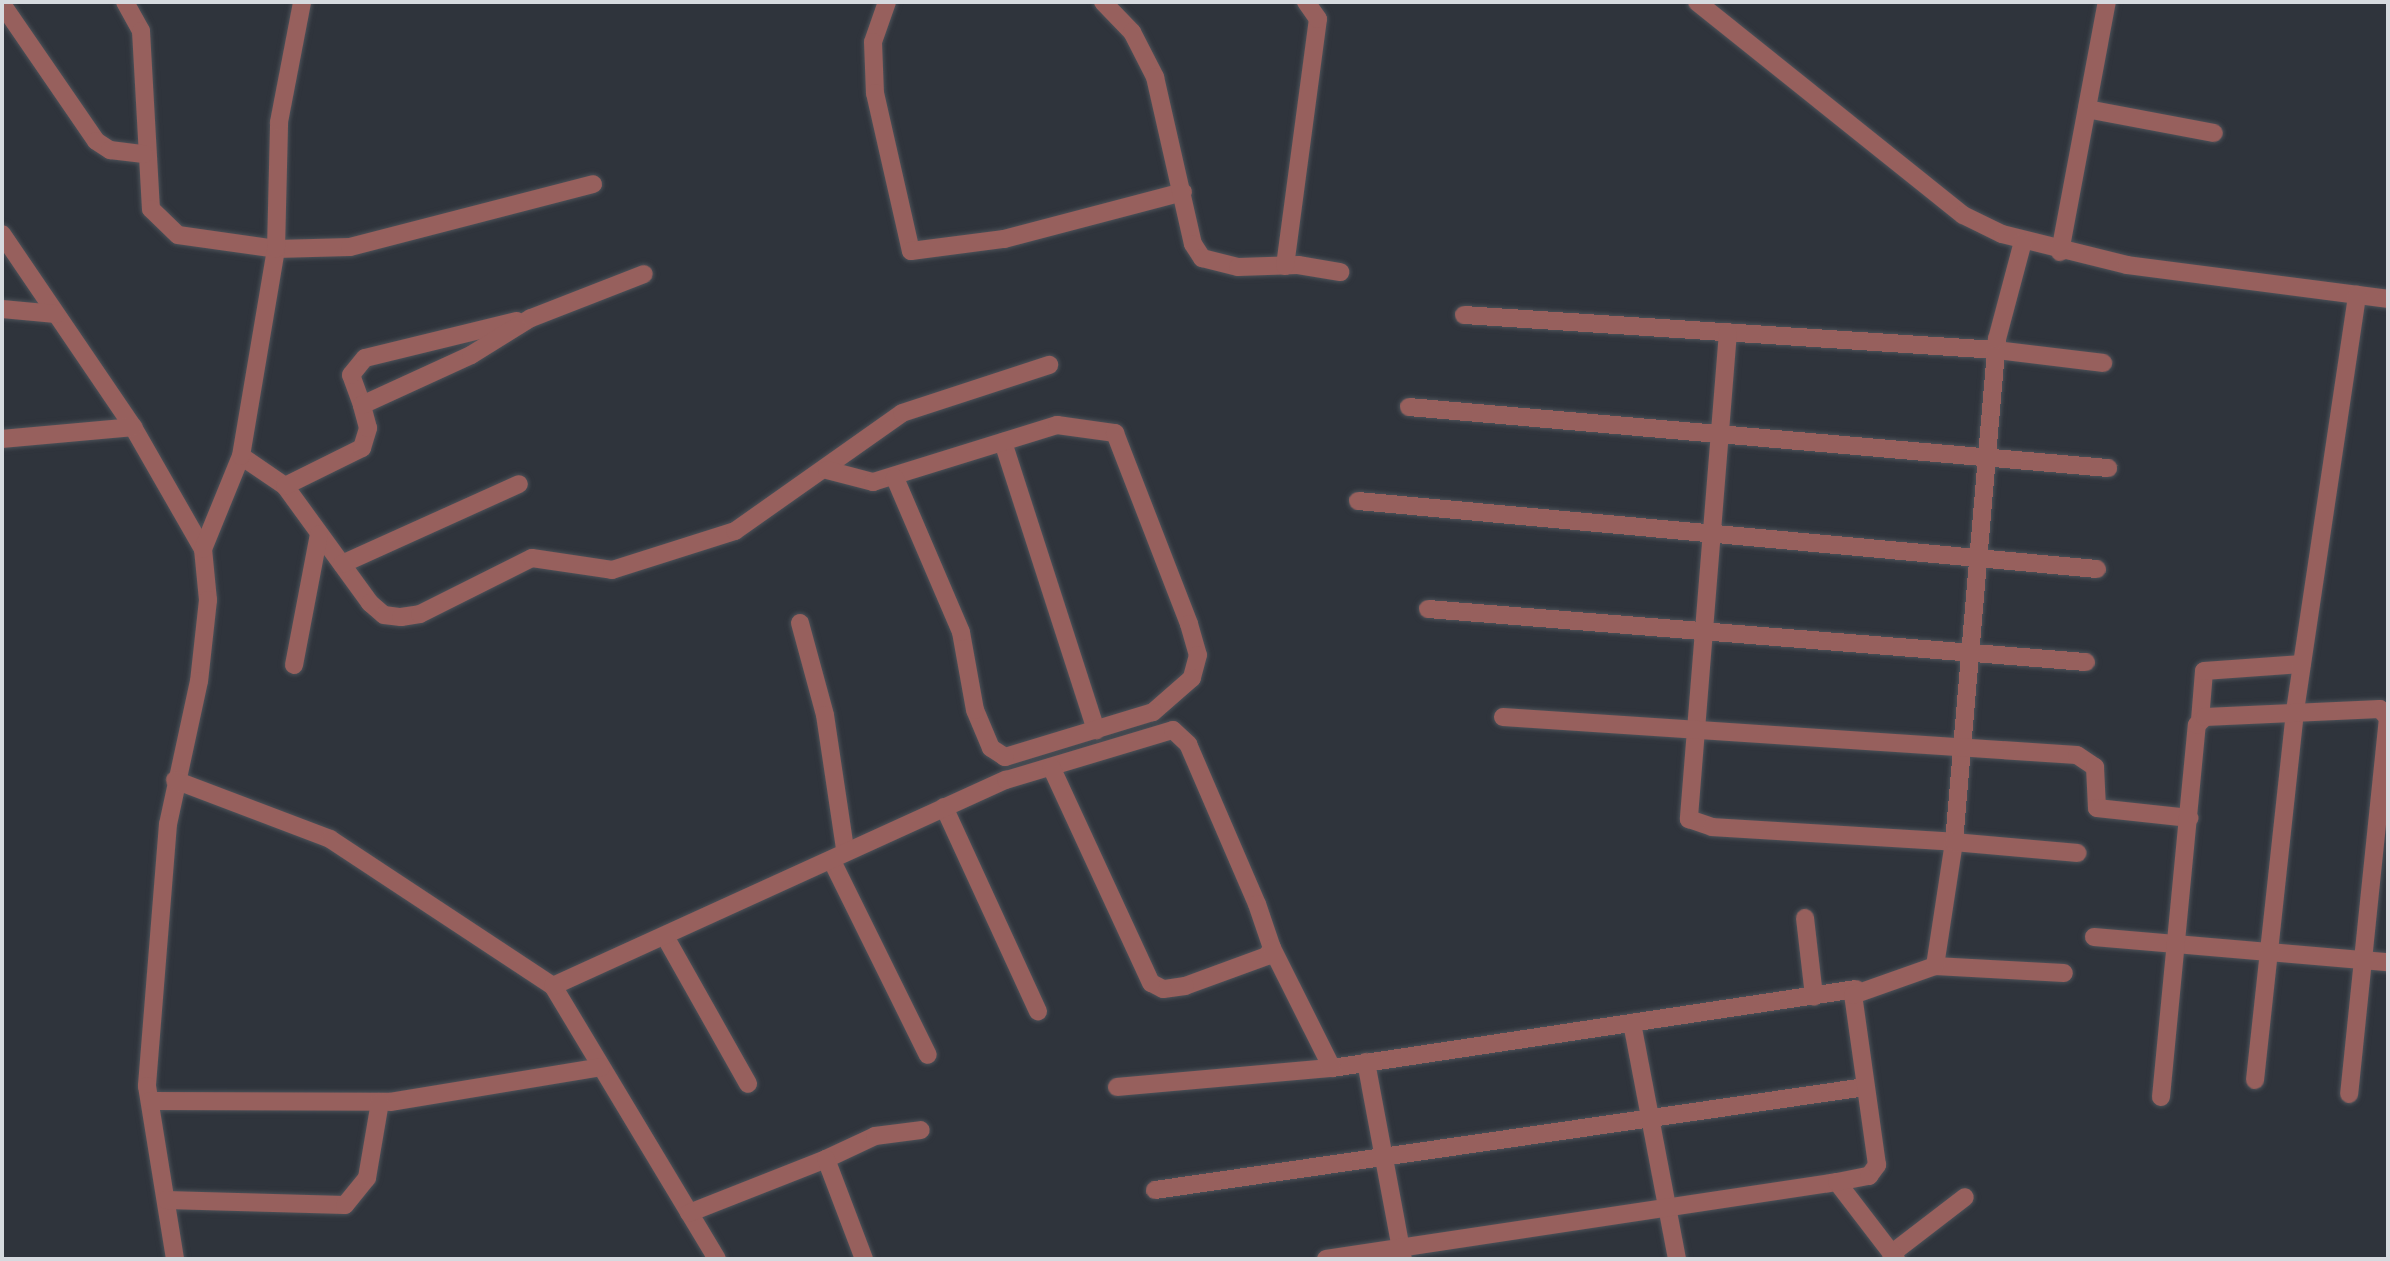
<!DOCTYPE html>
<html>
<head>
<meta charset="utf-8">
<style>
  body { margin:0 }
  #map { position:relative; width:2390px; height:1261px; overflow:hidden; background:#2f343c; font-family:"Crimson Pro",serif }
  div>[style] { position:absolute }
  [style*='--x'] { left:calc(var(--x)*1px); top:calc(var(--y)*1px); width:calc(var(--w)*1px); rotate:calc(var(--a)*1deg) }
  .roads { filter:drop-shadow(0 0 2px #4d5259) drop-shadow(0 0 2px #4d5259) }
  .minor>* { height:18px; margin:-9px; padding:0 9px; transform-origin:9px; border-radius:9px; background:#97605d }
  span { translate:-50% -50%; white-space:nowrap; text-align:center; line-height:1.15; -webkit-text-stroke:7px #2f343c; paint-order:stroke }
  .frame { position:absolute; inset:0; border:4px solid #d6dadf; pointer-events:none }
</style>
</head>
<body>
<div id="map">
  <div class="roads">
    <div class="minor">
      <i style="--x:125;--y:2;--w:33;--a:61"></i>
      <i style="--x:141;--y:31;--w:178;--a:86.8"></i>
      <i style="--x:151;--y:209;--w:37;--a:44"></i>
      <i style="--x:178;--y:235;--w:99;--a:8.1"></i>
      <i style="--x:276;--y:249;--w:74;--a:-1.5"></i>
      <i style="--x:350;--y:247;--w:251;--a:-14.5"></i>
      <i style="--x:887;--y:2;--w:42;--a:109.3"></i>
      <i style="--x:873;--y:42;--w:51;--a:87.8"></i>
      <i style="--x:875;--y:93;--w:162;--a:77.2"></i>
      <i style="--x:911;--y:251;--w:94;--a:-7.4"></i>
      <i style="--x:1004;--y:239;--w:185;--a:-14.7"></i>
      <i style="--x:1103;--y:2;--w:42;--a:46"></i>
      <i style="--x:1132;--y:32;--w:51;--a:62.9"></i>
      <i style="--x:1155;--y:77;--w:171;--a:77.2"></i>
      <i style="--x:1193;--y:244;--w:17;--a:57"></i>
      <i style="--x:1202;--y:258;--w:37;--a:14"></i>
      <i style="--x:1238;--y:267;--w:60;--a:-1.9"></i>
      <i style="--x:1298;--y:265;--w:43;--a:9.5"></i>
      <i style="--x:1697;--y:2;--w:341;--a:38.7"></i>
      <i style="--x:1963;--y:215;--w:43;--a:26"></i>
      <i style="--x:2002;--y:234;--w:129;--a:13.9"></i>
      <i style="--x:2127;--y:265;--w:263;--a:7.4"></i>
      <i style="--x:2;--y:4;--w:166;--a:55.5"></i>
      <i style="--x:96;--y:141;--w:17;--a:33"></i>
      <i style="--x:110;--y:150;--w:34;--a:7"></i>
      <i style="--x:2087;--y:109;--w:129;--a:10.7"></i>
      <i style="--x:2;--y:234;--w:233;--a:55.8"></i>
      <i style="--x:133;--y:427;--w:141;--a:60.2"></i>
      <i style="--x:203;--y:549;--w:51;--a:84.4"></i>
      <i style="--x:208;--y:600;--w:81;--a:96.3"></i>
      <i style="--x:199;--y:681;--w:146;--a:102.2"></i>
      <i style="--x:168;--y:824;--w:263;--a:94.6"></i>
      <i style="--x:147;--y:1086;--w:175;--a:80.8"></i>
      <i style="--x:2060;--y:252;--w:254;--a:-79.4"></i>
      <i style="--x:1285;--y:266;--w:249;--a:-82.4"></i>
      <i style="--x:1318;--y:19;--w:21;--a:-125"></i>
      <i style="--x:2;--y:309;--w:54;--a:5.3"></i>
      <i style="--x:1464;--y:315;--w:533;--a:3.76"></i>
      <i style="--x:1996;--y:350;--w:108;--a:6.9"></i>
      <i style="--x:1728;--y:332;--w:489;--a:94.6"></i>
      <i style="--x:1689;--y:819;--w:24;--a:19"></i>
      <i style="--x:1712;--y:827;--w:242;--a:3.5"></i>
      <i style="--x:1954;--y:842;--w:505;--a:-85.11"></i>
      <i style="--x:1997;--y:339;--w:101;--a:-75.1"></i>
      <i style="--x:362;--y:405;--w:32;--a:-110"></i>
      <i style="--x:351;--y:375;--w:22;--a:-51"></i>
      <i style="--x:365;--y:358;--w:156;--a:-13.7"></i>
      <i style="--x:1409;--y:407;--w:702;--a:4.99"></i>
      <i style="--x:2;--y:439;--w:132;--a:-5.2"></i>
      <i style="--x:1003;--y:442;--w:303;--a:72.1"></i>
      <i style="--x:241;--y:456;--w:53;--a:34.3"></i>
      <i style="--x:285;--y:486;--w:145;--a:54"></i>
      <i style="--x:370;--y:603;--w:18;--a:41"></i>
      <i style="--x:384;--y:615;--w:17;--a:7"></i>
      <i style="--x:401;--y:617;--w:19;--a:-9"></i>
      <i style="--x:420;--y:614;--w:125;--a:-26.6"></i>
      <i style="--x:532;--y:558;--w:81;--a:8.5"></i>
      <i style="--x:612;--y:570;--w:129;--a:-17.6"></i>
      <i style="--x:735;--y:531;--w:204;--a:-35.2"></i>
      <i style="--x:902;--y:413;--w:155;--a:-18.1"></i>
      <i style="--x:827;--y:470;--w:48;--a:14.6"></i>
      <i style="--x:873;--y:482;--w:193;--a:-17.2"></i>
      <i style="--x:1057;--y:425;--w:59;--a:7.9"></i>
      <i style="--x:1115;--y:433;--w:205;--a:68.8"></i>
      <i style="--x:1189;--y:624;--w:32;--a:74"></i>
      <i style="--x:1198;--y:655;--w:24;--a:105"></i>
      <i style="--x:1192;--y:678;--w:52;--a:138.9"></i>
      <i style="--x:1153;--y:712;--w:155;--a:163.1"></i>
      <i style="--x:1005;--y:757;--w:17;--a:-147"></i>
      <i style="--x:991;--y:748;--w:41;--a:-112.8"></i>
      <i style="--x:975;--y:710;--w:79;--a:-100.2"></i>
      <i style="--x:961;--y:632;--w:168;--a:-113.2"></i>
      <i style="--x:285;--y:486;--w:86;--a:-26.3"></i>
      <i style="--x:362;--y:448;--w:21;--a:-73"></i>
      <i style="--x:368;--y:428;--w:24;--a:-105"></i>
      <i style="--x:362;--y:405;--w:120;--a:-24.6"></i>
      <i style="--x:471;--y:355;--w:70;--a:-31.7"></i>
      <i style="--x:531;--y:318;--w:121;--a:-21.3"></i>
      <i style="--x:1358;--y:501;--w:742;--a:5.26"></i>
      <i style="--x:203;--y:549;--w:100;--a:-67.8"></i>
      <i style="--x:241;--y:456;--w:210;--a:-80.4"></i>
      <i style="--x:276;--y:249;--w:127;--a:-88.6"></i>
      <i style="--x:279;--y:122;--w:122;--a:-79.1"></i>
      <i style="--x:342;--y:564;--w:194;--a:-24.3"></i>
      <i style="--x:1428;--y:609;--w:660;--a:4.61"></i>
      <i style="--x:800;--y:623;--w:95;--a:74.8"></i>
      <i style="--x:825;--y:715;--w:135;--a:81.5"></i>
      <i style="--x:294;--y:665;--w:133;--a:-79.2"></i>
      <i style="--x:1503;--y:717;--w:575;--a:3.79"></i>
      <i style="--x:2077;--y:755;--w:22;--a:34"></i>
      <i style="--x:2095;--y:767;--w:41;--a:87.2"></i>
      <i style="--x:2097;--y:808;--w:93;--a:6.2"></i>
      <i style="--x:2200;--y:720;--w:49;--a:-85.3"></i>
      <i style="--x:2204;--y:671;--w:98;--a:-4.1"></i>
      <i style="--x:175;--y:780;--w:166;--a:20.8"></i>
      <i style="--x:330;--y:839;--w:267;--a:33.4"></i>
      <i style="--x:553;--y:986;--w:318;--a:59"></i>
      <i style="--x:944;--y:807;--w:225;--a:65.3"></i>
      <i style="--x:832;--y:861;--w:216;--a:63.7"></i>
      <i style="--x:1805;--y:918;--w:79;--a:83.4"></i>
      <i style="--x:2094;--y:937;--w:295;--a:4.9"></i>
      <i style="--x:667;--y:940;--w:165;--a:60.6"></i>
      <i style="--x:1935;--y:966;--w:129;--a:3.1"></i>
      <i style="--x:553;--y:986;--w:498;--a:-24.5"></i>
      <i style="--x:1006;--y:780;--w:174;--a:-16.7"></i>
      <i style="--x:1173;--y:730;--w:21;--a:43"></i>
      <i style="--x:1188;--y:744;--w:174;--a:66.7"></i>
      <i style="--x:1257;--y:904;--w:46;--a:71.2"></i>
      <i style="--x:1272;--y:948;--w:9;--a:122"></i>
      <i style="--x:1267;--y:956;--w:87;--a:159.9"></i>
      <i style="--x:1185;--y:986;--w:22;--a:172"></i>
      <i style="--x:1163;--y:989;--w:13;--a:-153"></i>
      <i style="--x:1151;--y:983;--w:238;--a:-114.8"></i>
      <i style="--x:1632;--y:1023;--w:240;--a:79.2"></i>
      <i style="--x:1366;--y:1062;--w:200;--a:79.4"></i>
      <i style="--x:1332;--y:1068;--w:530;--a:-8.57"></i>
      <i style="--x:2255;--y:1080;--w:371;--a:-83.8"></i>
      <i style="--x:2295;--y:711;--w:421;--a:-81.5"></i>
      <i style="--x:1117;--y:1087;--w:216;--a:-5.1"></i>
      <i style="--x:1332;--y:1068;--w:134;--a:-116.6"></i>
      <i style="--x:2161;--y:1097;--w:374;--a:-84.5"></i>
      <i style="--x:2197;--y:725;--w:11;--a:-45"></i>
      <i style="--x:2205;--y:717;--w:175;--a:-2.6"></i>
      <i style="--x:2380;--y:709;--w:12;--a:48"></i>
      <i style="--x:2388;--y:718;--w:378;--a:95.9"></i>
      <i style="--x:150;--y:1101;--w:240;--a:0.2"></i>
      <i style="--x:390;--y:1102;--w:214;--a:-9.4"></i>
      <i style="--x:826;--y:1159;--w:54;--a:-25.1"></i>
      <i style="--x:875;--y:1136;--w:46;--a:-7.4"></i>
      <i style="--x:1155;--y:1190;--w:717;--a:-8.25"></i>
      <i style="--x:166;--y:1200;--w:179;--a:1.6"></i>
      <i style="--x:345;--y:1205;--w:35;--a:-51"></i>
      <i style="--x:367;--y:1178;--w:77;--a:-80.3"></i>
      <i style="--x:689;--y:1213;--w:147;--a:-21.5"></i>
      <i style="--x:826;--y:1159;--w:107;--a:69.2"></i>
      <i style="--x:1891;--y:1254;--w:93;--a:-37.6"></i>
      <i style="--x:1326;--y:1259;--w:517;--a:-8.57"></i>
      <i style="--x:1896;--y:1259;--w:97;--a:-127.5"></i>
      <i style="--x:1837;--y:1182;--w:33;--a:-11"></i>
      <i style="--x:1869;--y:1176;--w:14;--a:-54"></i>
      <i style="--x:1877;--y:1165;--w:172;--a:-98"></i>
      <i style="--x:1853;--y:995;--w:87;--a:-19.5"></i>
      <i style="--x:1935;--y:966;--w:125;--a:-81.3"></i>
      <i style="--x:1954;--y:842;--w:124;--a:5.1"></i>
    </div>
  </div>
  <div class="frame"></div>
</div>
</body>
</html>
